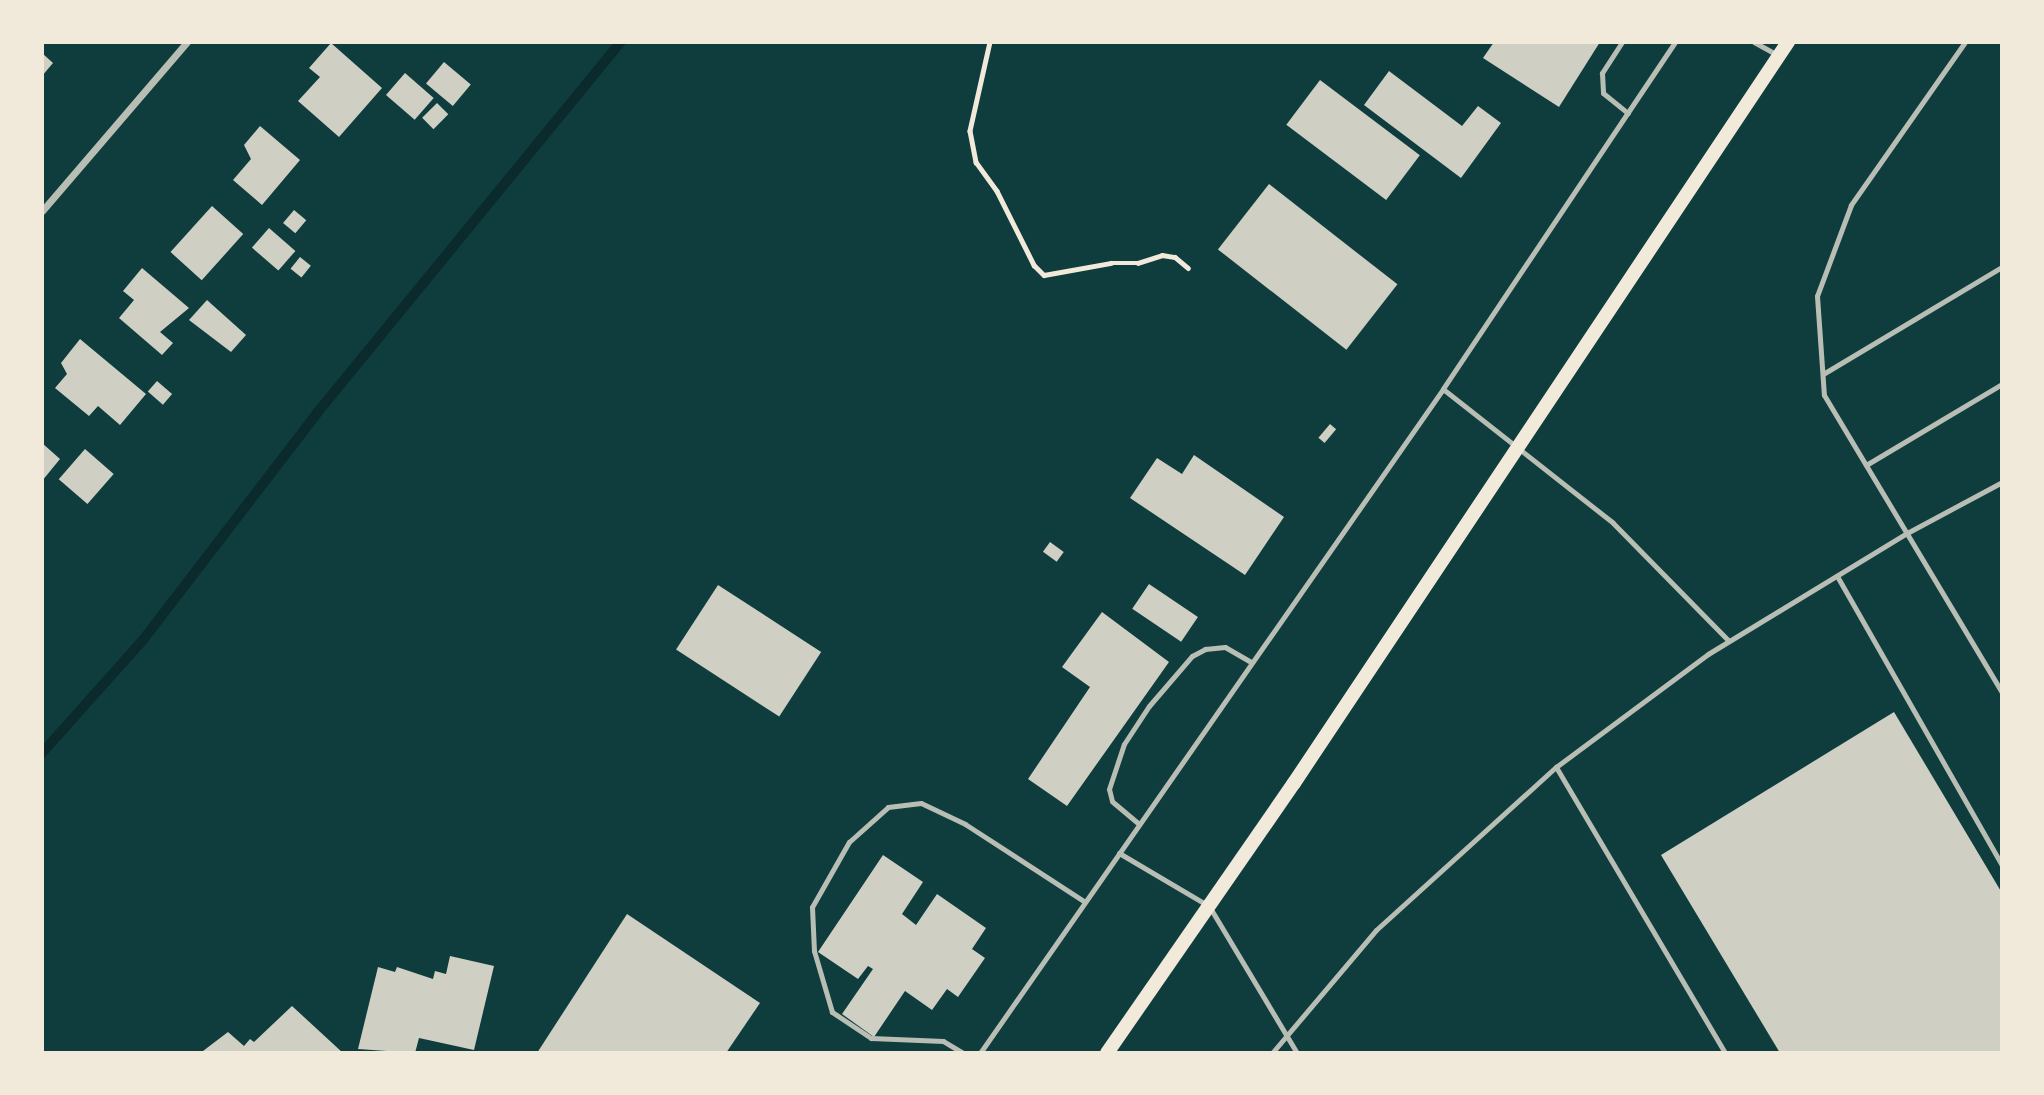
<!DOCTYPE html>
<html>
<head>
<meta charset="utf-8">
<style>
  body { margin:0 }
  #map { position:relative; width:2044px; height:1095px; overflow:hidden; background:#0f3d3e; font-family:Signika,sans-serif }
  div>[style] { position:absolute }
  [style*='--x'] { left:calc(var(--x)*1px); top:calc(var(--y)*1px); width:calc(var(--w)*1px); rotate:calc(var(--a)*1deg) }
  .stream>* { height:10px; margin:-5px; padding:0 5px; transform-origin:5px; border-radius:5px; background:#0a2a2b }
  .building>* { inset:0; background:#cfcfc3; transform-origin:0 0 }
  .path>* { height:4.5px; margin:-2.25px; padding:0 2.25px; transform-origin:2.25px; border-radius:2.25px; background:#f1e9da }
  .service>* { height:5px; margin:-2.5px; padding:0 2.5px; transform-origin:2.5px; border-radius:2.5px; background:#b8beb3 }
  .minor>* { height:7px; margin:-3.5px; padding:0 3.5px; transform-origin:3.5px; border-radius:3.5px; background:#b8beb3 }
  .secondary>* { height:14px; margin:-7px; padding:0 7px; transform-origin:7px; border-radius:7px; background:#f1e9da }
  span { translate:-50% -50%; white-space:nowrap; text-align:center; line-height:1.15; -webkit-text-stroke:5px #f1e9da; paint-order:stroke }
  .frame { position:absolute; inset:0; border:44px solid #f1e9da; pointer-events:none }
</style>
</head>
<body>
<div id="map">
  <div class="stream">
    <i style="--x:42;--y:753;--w:152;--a:-48.2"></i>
    <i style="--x:143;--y:640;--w:286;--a:-52.5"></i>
    <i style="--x:317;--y:413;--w:480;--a:-50.7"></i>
  </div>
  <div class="building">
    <i style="clip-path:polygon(1494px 42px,1600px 42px,1559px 107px,1483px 58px)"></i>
    <i style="clip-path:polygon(331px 43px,382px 88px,339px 137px,298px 101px,320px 77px,309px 68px)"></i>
    <i style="clip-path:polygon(42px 53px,53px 63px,42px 76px)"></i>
    <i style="left:444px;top:62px;width:35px;height:28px;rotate:40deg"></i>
    <i style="clip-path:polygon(1389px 71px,1462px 126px,1478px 106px,1501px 123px,1461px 178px,1364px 105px)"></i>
    <i style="left:405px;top:73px;width:38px;height:29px;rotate:41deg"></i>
    <i style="left:1320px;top:80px;width:125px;height:56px;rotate:37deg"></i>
    <i style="left:437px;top:103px;width:16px;height:21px;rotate:45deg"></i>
    <i style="clip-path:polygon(260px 126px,300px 160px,262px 205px,233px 180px,251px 159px,244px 145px)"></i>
    <i style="left:1269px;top:184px;width:163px;height:83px;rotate:38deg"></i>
    <i style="left:212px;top:206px;width:42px;height:62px;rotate:42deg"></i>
    <i style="left:294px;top:210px;width:16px;height:17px;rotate:40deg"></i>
    <i style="left:269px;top:228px;width:35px;height:26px;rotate:41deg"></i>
    <i style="left:300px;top:257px;width:14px;height:15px;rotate:39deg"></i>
    <i style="clip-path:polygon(142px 268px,189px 308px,160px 332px,173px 343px,162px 355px,119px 318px,134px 300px,123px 291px)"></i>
    <i style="clip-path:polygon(207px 300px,246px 335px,231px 352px,189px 320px)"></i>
    <i style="clip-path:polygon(80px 339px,146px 394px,120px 425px,98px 406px,89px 416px,55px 388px,67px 374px,61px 363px)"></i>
    <i style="left:157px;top:381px;width:20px;height:14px;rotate:41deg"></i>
    <i style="left:1330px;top:424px;width:8px;height:18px;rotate:40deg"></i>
    <i style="clip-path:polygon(42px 443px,60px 459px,42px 481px)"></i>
    <i style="left:85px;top:449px;width:38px;height:40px;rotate:41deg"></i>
    <i style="clip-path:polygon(1194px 455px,1284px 517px,1245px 575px,1130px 498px,1157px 458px,1182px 474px)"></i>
    <i style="left:1050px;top:542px;width:17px;height:12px;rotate:36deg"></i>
    <i style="left:1149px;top:584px;width:59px;height:30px;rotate:34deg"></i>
    <i style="left:718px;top:585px;width:123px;height:77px;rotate:33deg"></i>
    <i style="clip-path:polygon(1102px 612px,1169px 662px,1067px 806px,1028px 779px,1090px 687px,1062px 667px)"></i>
    <i style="clip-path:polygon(1894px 712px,2002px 893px,2002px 1053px,1780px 1053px,1661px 855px)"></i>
    <i style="clip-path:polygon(883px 855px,923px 882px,902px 914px,916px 925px,937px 894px,986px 928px,972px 949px,985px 958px,958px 997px,947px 989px,932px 1010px,905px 991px,874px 1037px,842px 1014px,873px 969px,868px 966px,858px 979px,818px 952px)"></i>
    <i style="clip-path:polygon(627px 914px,760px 1003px,726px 1053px,537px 1053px)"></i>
    <i style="clip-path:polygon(450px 956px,494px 966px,474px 1050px,419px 1038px,415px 1053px,358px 1049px,378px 967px,395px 972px,397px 967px,433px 979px,435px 971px,446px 974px)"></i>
    <i style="clip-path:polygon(292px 1006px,343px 1053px,203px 1051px,228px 1032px,244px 1046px,250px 1039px,254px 1042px)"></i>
  </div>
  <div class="path">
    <i style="--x:990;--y:42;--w:91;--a:102.7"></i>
    <i style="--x:970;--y:131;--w:32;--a:79"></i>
    <i style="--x:976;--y:162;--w:36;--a:54"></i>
    <i style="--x:997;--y:191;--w:83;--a:63.4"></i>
    <i style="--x:1034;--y:265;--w:14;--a:45"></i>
    <i style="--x:1044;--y:275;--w:68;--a:-10.2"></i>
    <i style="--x:1111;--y:263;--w:27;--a:0"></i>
    <i style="--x:1138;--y:263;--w:25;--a:-18"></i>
    <i style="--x:1162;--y:255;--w:13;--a:9"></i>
    <i style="--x:1175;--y:257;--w:17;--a:40"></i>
  </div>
  <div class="service">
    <i style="--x:1622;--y:42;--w:37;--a:123"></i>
    <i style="--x:1602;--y:73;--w:20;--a:87"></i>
    <i style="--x:1603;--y:93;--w:32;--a:39"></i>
    <i style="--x:1675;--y:42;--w:417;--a:123.8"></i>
    <i style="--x:1443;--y:389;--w:216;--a:38.2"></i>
    <i style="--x:1613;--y:523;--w:165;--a:45.5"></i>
    <i style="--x:1754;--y:42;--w:29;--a:29"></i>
    <i style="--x:1965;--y:42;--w:199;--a:125"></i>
    <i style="--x:1851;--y:205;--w:97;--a:110.5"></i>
    <i style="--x:1817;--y:296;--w:99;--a:86"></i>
    <i style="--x:1824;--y:395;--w:346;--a:59.1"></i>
    <i style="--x:1823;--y:374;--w:209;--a:-30.9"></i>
    <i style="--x:1866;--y:465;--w:158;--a:-30.8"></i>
    <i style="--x:1837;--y:576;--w:333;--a:60.3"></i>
    <i style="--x:1556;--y:767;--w:332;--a:59.4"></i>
    <i style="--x:1139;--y:824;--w:35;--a:-140"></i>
    <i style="--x:1112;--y:801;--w:12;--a:-104"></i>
    <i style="--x:1109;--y:789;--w:47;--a:-71.6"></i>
    <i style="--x:1124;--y:744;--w:45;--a:-56.7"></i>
    <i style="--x:1149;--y:706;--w:66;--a:-49.3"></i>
    <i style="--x:1192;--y:656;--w:15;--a:-28"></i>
    <i style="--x:1205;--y:649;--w:20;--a:-6"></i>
    <i style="--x:1225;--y:647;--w:30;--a:30"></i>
    <i style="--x:1119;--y:853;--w:104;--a:30.5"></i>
    <i style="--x:1209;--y:906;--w:171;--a:59.1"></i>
    <i style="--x:963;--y:1053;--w:23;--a:-149"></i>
    <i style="--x:943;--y:1041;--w:72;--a:-177.6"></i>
    <i style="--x:871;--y:1038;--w:47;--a:-146.3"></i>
    <i style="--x:832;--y:1012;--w:64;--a:-106.4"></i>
    <i style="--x:814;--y:951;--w:44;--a:-92.6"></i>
    <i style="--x:812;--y:907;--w:75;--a:-60.4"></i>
    <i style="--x:849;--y:842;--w:52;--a:-41.9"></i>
    <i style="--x:888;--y:807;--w:33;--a:-7"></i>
    <i style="--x:921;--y:803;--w:49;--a:25.5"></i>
    <i style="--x:965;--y:824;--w:143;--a:33"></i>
    <i style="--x:980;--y:1053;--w:809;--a:-55.11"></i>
    <i style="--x:1272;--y:1053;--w:161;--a:-49.8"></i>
    <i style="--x:1376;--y:930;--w:243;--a:-42.2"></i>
    <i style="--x:1556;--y:767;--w:189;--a:-36.6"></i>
    <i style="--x:1708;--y:654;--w:233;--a:-31.3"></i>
    <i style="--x:1907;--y:533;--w:108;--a:-28.2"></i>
  </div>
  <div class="minor">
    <i style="--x:42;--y:211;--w:223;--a:-49.4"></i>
  </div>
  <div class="secondary">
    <i style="--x:1107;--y:1053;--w:328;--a:-55.3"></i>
    <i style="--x:1294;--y:783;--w:891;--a:-56.31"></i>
  </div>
  <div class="frame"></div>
</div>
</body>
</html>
